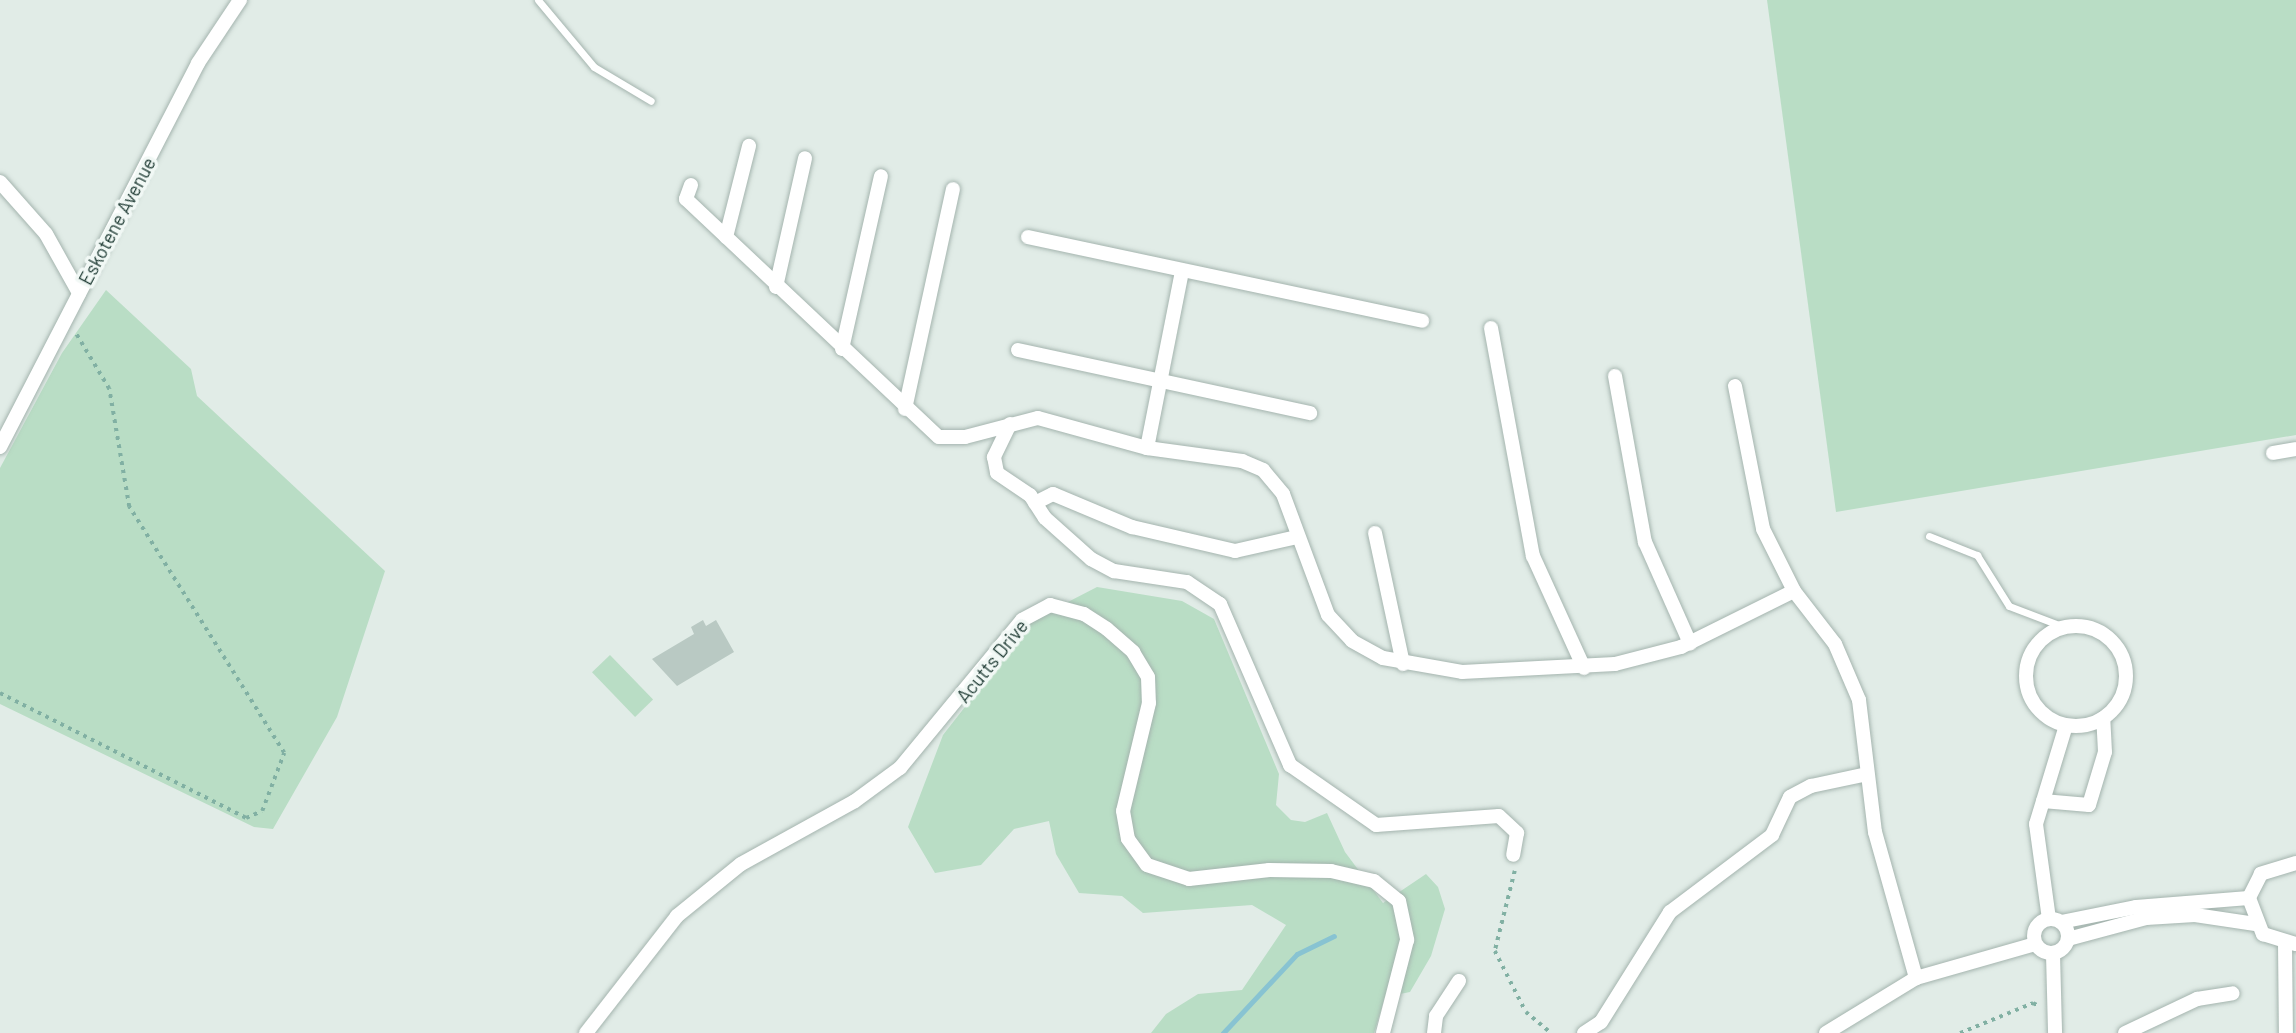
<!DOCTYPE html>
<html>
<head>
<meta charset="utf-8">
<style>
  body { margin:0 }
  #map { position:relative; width:2296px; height:1033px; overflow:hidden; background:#e1ece7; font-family:Barlow,sans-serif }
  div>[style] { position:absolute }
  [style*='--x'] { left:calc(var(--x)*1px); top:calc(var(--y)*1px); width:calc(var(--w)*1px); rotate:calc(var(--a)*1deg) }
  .green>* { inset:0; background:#b9ddc5; transform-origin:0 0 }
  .stream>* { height:5px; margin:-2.5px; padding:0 2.5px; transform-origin:2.5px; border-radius:2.5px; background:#88c3d2 }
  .building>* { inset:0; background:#b9c9c3 }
  .path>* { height:3.5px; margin-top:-1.75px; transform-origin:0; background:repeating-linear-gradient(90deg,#81b0a3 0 3.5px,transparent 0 8.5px) }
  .roads { filter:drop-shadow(0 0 2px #a4b4ae) drop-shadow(0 0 2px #a4b4ae) }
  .lane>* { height:7px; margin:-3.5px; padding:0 3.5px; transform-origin:3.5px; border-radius:3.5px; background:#fff }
  .street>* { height:14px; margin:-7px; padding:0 7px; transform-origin:7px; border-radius:7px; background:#fff }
  .street>.ring { margin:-7px; padding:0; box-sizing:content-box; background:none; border:14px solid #fff; border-radius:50% }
  span { translate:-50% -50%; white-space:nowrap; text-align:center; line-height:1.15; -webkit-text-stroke:7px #f1f8f5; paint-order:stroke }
  .street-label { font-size:19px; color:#213d36 }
</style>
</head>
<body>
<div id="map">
  <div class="green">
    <i style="clip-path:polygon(1767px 0,2296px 0,2296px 435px,1836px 512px)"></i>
    <i style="clip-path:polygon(106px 290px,191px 369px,197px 396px,385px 571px,337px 717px,273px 829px,254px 827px,0 704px,0 468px,62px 353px)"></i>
    <i style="clip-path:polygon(1097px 587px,1182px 601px,1214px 619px,1279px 774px,1276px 805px,1291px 820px,1305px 822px,1327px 813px,1345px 852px,1383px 903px,1426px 874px,1438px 887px,1445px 909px,1431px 956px,1410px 992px,1385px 997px,1374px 1033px,1151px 1033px,1166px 1014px,1198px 994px,1242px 990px,1286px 925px,1252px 905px,1143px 913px,1122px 896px,1079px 893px,1056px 854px,1049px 821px,1014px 829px,981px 865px,935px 873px,908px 827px,943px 735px,1033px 620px)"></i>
    <i style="left:610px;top:655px;width:62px;height:25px;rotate:46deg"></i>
  </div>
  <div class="stream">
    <i style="--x:1223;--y:1033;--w:108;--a:-46.9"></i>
    <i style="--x:1297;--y:954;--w:41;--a:-25.9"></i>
  </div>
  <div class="building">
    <i style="clip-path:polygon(703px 620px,706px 626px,716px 620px,734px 652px,677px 686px,652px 659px,694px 634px,691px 627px)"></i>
  </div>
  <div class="path">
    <i style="--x:0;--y:693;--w:276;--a:26.9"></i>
    <i style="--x:246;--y:818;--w:17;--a:-24"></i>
    <i style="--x:262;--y:811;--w:62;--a:-69.2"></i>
    <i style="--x:284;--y:753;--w:291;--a:-122.2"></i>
    <i style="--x:129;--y:507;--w:120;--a:-99.6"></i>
    <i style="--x:109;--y:389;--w:64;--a:-121"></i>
    <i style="--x:1515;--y:871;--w:82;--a:104"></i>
    <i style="--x:1495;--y:951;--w:68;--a:63.1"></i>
    <i style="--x:1526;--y:1012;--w:33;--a:40"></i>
    <i style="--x:1960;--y:1033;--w:79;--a:-22.3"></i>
    <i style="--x:2033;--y:1003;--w:7;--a:27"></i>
  </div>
  <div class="roads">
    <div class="lane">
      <i style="--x:538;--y:0;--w:87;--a:50.1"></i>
      <i style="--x:594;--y:67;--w:66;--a:30.8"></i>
      <i style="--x:1929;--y:536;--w:52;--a:21.6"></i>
      <i style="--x:1977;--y:555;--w:60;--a:57.9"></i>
      <i style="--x:2009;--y:606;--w:59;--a:20.9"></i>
    </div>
    <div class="street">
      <i style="--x:0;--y:182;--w:69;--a:48.5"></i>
      <i style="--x:46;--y:234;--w:68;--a:60.8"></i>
      <i style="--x:691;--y:185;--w:15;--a:110"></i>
      <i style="--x:686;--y:199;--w:347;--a:43.3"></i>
      <i style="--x:939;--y:437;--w:26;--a:0"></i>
      <i style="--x:965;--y:437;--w:75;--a:-14.6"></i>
      <i style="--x:1038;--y:418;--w:113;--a:15.4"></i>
      <i style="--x:1147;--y:448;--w:96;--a:7.8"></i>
      <i style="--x:1242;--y:461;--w:23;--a:23"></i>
      <i style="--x:1263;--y:470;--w:31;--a:50"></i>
      <i style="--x:1283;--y:494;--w:129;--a:69.6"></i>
      <i style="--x:1328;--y:615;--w:35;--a:47"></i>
      <i style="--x:1352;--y:641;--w:35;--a:29"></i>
      <i style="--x:1383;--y:658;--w:80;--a:10"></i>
      <i style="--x:1462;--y:672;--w:153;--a:-3"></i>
      <i style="--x:1615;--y:664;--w:68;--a:-14.4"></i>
      <i style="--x:1681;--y:647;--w:126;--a:-26.4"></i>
      <i style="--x:1794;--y:591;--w:67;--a:52.3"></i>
      <i style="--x:1835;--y:644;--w:61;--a:66.8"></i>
      <i style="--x:1859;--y:700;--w:133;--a:83.1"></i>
      <i style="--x:1875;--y:832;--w:152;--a:74.3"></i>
      <i style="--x:726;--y:237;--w:94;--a:-75.8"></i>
      <i style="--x:1028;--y:237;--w:403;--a:12"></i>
      <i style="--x:776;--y:287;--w:132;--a:-77.3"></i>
      <i style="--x:1491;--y:328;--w:232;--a:79.6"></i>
      <i style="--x:1533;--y:556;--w:123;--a:65.5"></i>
      <i style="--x:842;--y:349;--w:177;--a:-77.3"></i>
      <i style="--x:1018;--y:350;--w:299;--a:12.2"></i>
      <i style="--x:1615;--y:376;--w:169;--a:79.8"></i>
      <i style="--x:1645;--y:542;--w:111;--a:66"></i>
      <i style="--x:1735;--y:386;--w:146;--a:78.9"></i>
      <i style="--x:1763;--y:529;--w:69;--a:63.4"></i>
      <i style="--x:905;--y:409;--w:225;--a:-77.7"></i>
      <i style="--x:1010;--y:424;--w:37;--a:116"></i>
      <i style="--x:994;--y:457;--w:16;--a:79"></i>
      <i style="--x:997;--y:473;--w:40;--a:34"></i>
      <i style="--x:1030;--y:495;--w:27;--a:57"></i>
      <i style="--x:1045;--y:518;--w:62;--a:41.7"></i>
      <i style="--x:1091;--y:559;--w:26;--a:28"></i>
      <i style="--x:1114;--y:571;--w:74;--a:8.6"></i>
      <i style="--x:1187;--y:582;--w:40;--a:34"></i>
      <i style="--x:1220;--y:604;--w:176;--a:66.5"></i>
      <i style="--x:1290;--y:765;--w:105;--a:34.9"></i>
      <i style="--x:1376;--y:825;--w:123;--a:-4.2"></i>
      <i style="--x:1499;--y:816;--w:25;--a:43"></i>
      <i style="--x:1517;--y:833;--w:22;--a:100"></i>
      <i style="--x:0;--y:447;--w:432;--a:-62.7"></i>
      <i style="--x:198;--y:63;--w:76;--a:-56.3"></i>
      <i style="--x:1147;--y:448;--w:180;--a:-78.8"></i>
      <i style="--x:2273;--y:453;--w:23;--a:-10"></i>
      <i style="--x:1035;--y:503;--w:20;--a:-27"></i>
      <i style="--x:1053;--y:494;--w:86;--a:22.7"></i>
      <i style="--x:1132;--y:527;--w:106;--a:13.1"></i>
      <i style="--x:1235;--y:551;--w:64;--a:-12.7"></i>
      <i style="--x:1375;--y:533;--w:134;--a:77.9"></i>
      <i class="ring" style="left:2026px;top:626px;width:86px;height:86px"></i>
      <i style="--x:2043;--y:801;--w:46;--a:5"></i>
      <i style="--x:2089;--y:805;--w:55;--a:-73.2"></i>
      <i style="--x:2105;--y:752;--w:34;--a:-93"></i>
      <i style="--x:2296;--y:863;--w:37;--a:163"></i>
      <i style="--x:2261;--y:874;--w:27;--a:117"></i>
      <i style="--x:2249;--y:898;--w:39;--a:69"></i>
      <i style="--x:2263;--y:934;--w:34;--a:17"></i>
      <i class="ring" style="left:2034px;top:919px;width:20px;height:20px"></i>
      <i style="--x:2049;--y:919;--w:96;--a:-97.8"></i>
      <i style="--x:2036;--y:824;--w:103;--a:-73.1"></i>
      <i style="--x:2061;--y:922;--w:76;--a:-11.3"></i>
      <i style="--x:2136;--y:907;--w:113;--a:-4.6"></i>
      <i style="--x:2068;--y:939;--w:81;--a:-15.1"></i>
      <i style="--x:2146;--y:918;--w:49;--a:-3.5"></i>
      <i style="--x:2195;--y:915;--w:61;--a:8.5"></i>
      <i style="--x:2285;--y:944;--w:89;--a:89.4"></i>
      <i style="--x:2053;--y:954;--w:79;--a:88.5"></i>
      <i style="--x:586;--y:1033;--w:148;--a:-52.1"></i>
      <i style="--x:677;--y:916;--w:82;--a:-39.1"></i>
      <i style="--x:741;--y:864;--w:130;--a:-28.9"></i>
      <i style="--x:855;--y:801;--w:56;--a:-36.3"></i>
      <i style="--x:900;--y:768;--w:192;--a:-50.5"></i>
      <i style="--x:1022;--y:620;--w:32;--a:-28"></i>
      <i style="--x:1050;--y:605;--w:35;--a:15"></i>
      <i style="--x:1084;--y:614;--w:27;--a:33"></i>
      <i style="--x:1107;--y:629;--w:35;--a:41"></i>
      <i style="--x:1133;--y:652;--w:29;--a:59"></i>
      <i style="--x:1148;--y:677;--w:26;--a:88"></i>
      <i style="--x:1149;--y:703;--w:111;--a:103.5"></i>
      <i style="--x:1123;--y:811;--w:28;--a:80"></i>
      <i style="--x:1128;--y:839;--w:32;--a:54"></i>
      <i style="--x:1147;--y:865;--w:44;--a:18.4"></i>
      <i style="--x:1189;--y:879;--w:81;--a:-6.4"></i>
      <i style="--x:1269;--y:870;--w:62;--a:0.9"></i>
      <i style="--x:1331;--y:871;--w:44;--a:13.1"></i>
      <i style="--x:1374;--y:881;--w:32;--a:39"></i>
      <i style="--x:1399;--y:901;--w:40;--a:78"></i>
      <i style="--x:1407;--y:940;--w:96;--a:104.5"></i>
      <i style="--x:1434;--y:1033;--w:17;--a:-83"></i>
      <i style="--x:1436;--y:1016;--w:42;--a:-56.7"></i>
      <i style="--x:1584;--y:1033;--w:20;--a:-33"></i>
      <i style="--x:1601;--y:1022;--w:130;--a:-57.9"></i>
      <i style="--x:1670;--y:912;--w:128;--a:-37"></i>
      <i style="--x:1772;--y:835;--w:42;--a:-64.7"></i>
      <i style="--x:1790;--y:797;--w:24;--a:-28"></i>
      <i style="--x:1811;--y:786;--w:57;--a:-12.1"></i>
      <i style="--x:1826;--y:1033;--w:105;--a:-31.4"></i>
      <i style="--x:1916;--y:978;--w:124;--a:-15.9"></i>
      <i style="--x:2125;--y:1033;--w:80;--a:-25.3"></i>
      <i style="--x:2197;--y:999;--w:36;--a:-9"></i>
    </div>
  </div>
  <div class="street-label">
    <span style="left:117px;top:221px;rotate:-62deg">Eskotene Avenue</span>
    <span style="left:992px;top:661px;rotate:-51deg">Acutts Drive</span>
  </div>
</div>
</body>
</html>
